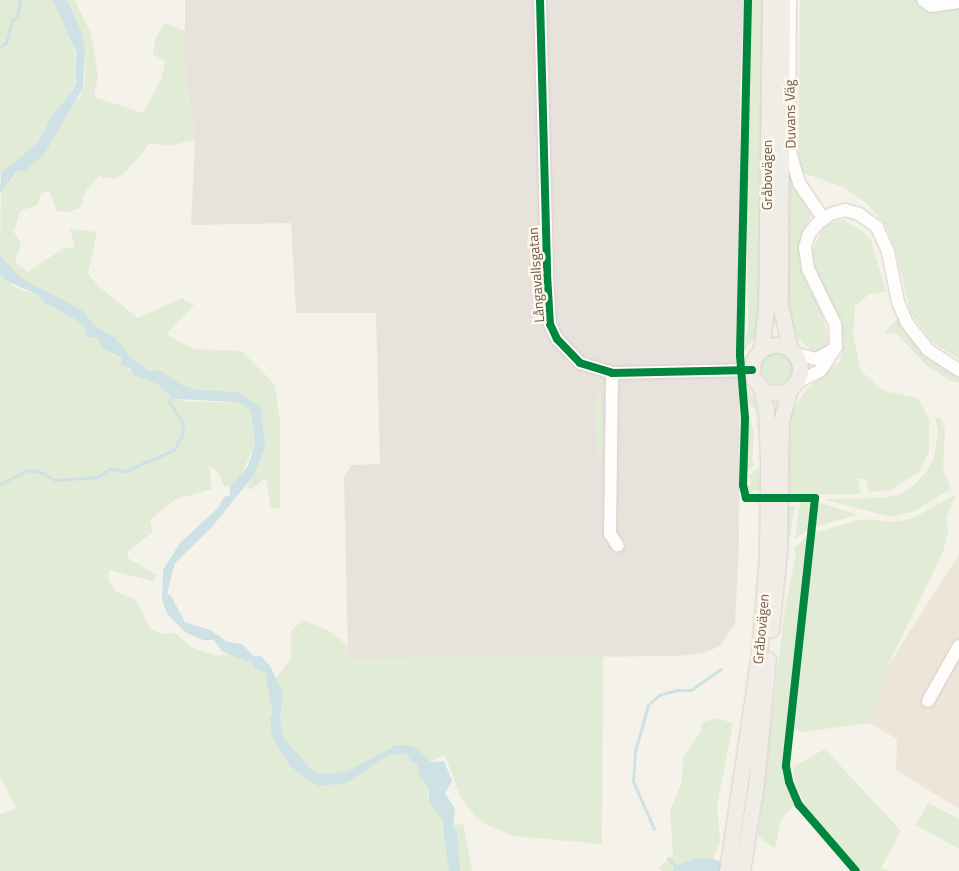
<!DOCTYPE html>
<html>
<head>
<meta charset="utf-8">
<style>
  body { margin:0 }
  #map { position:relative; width:959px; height:871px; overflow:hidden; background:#f5f2ea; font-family:"Titillium Web",sans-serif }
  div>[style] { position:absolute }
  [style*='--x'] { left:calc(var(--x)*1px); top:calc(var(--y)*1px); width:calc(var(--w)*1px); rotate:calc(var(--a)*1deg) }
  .residential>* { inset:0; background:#ede5d8 }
  .industrial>* { inset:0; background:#e7e2db }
  .green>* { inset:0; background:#e1ebd6 }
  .round { border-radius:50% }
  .water>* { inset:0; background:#cee1e4 }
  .stream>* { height:3px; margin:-1.5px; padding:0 1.5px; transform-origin:1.5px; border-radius:1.5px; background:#cee1e4 }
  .roads { filter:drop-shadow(0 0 1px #d4cfc8) drop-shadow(0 0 1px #d4cfc8) }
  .minor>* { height:12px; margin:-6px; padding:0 6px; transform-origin:6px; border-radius:6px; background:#fefdfc }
  .major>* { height:15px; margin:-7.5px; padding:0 7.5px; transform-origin:7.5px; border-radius:7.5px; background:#f0ede6 }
  .major>.ring { margin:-7.5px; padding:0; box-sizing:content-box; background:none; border:15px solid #f0ede6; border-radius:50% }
  .cycleway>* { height:8px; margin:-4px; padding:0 4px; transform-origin:4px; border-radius:4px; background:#00873e }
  span { translate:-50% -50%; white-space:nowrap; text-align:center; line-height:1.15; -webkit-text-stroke:5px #fdf7ec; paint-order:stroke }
  .street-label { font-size:14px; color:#705b4e }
</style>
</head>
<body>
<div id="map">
  <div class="residential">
    <i style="clip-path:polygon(959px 554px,959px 809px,896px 770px,897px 739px,870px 723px,885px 671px)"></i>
  </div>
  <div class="industrial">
    <i style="clip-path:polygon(185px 0,744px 0,740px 87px,739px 545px,735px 624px,720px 646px,704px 653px,679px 656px,348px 659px,344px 477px,352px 465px,380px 464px,376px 313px,296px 313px,291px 223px,191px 225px,195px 140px,185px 65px)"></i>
  </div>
  <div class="green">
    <i style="clip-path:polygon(0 0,53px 0,72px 40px,77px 69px,73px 91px,52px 115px,38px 143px,0 175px)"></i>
    <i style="clip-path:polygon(67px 0,75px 0,91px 34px,98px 76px,94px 97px,143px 113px,162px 78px,165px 61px,153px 54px,155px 40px,164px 23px,185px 31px,185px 65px,195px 140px,168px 146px,150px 143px,126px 172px,115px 179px,99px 176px,85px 192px,80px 208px,68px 212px,56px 211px,50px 191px,41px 193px,37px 205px,20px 211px,14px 232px,21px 244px,15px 262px,28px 272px,64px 248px,75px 248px,70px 229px,97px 232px,88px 273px,99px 287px,138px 318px,182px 298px,194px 305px,166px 334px,194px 349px,242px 351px,275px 385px,280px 422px,280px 508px,271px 509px,266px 478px,250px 490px,247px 486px,255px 474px,265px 446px,261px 407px,182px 385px,161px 371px,147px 370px,129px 355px,116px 338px,95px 326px,82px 310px,21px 278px,0 256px,1px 192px,17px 173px,44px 155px,70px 107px,80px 97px,85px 81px,85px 48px)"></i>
    <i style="clip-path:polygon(750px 0,763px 0,762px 298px,757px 334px,743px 352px,748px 330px,746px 110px)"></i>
    <i style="clip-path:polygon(800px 0,959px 0,959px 359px,931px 341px,910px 311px,897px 255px,885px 224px,865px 202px,843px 187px,798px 171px)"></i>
    <i style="clip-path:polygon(786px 166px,812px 213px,805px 231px,801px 259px,803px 274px,822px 312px,828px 337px,826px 348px,814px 353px,797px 337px,787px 305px)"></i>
    <i style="clip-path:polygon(844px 220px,862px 231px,871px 241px,886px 291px,868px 295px,855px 306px,853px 336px,861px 371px,884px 391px,918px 398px,929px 419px,929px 452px,918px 473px,890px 490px,869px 492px,866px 479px,858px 479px,861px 494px,789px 494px,787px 428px,790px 414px,806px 390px,840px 361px,842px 351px,840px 329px,817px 274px,812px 252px,824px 225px)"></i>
    <i style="clip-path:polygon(0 274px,16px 288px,38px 295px,45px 303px,76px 320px,84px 327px,86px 337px,99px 338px,110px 354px,122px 360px,121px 365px,157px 384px,174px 399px,188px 402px,238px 402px,251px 410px,255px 444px,242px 473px,230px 487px,224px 486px,217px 470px,209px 467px,212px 489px,176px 499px,150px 520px,153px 532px,127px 552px,128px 558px,157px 575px,153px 581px,109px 570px,108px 579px,115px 591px,136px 600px,150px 629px,164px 634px,175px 633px,191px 647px,217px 656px,229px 654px,246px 662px,251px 661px,267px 675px,269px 687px,291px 659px,291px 631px,303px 620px,329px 631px,347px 645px,348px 659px,603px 654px,602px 844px,513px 836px,485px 824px,474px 815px,461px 798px,445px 755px,419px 767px,428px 787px,427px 796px,442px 820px,442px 827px,463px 824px,472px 871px,0 871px,0 814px,16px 809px,0 776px)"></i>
    <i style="clip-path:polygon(899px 318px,923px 352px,959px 376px,959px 382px,953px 382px,926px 365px,897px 334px,883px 333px)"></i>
    <i class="round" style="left:761px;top:352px;width:32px;height:32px"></i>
    <i style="clip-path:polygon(744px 387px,756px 401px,758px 427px,755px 410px,749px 403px)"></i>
    <i style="clip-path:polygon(601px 391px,601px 457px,596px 454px,594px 396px)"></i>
    <i style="clip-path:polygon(748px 409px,754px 433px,752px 462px,756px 464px,747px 472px)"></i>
    <i style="clip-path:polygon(935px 417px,941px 418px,945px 429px,943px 468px,951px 489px,914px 511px,891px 517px,823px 499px,883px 498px,898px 495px,912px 487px,926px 472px,934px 458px,938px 431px)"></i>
    <i style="clip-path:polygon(758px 467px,762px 490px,752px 491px,750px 495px,747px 485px,751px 485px,751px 478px,747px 478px)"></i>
    <i style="clip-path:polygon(957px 494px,946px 517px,948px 533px,943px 552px,885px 671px,870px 723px,801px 732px,794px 729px,813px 533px,863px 519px,892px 522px,911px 519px)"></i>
    <i style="clip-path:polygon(808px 501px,811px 506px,809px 529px,795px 539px,800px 502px)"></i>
    <i style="clip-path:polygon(817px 502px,856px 514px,857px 515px,814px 527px)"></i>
    <i style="clip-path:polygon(787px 506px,795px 506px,789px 542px,787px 522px)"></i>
    <i style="clip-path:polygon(808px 535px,786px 761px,788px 786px,796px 803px,781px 820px,775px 849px,758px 836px,784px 615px,796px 554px,794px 548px)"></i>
    <i style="clip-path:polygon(719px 718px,733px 724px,717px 806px,720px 841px,713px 859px,695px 858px,672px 871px,662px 871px,659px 868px,673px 855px,670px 810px,681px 784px,684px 756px,701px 731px,702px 722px)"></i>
    <i style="clip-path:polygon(825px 749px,901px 831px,881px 868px,890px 871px,864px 871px,839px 852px,809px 812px,795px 784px,793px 767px)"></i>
    <i style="clip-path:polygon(928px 803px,959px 819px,959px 849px,916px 825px)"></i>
  </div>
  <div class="water">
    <i style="clip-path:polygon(53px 0,67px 0,80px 29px,85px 48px,83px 88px,44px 155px,28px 167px,26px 173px,22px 170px,16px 173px,0 193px,1px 173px,38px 143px,52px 115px,73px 91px,76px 82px,76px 52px)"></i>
    <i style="clip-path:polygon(0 256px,21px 278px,82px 310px,95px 326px,116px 338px,129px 355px,147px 370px,161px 371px,182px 385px,198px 390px,237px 392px,261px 407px,265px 446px,255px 474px,212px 527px,175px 563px,167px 594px,171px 596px,185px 622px,210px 630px,228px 642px,242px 644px,254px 656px,261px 656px,270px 666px,283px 693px,280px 719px,284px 739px,314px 772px,323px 774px,347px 772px,396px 745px,407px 745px,418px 749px,430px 762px,444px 761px,452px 781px,445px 793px,455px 809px,453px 827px,457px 832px,460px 871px,449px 871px,442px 820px,429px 801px,428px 787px,419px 776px,417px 763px,412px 763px,406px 753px,388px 755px,346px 783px,319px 786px,310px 781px,290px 766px,272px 736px,270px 718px,273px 713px,265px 673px,254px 667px,251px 661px,246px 662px,222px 651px,214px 640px,203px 640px,185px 632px,167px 614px,162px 600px,163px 570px,180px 543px,218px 508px,224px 497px,230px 495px,230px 487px,248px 466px,255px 444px,251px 410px,238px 402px,174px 399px,157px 384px,132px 374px,131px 369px,121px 365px,122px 359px,102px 348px,98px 338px,86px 337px,84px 327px,76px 320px,45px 303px,38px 295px,7px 281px,0 274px)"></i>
    <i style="clip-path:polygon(695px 858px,713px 859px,748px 871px,672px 871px,678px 865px)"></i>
  </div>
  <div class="stream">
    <i style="--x:0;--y:47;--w:7;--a:-34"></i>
    <i style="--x:6;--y:43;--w:24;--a:-75"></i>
    <i style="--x:12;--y:20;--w:6;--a:-31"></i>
    <i style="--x:17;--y:17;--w:17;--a:-80"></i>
    <i style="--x:0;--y:484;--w:31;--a:-27"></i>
    <i style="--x:28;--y:470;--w:13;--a:9"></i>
    <i style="--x:41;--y:472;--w:16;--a:30"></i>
    <i style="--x:55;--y:480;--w:43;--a:-4"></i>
    <i style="--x:98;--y:477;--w:14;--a:-36"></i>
    <i style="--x:109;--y:469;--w:16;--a:7"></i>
    <i style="--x:125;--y:471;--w:53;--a:-23.2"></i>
    <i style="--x:174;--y:450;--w:19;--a:-62"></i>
    <i style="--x:183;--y:433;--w:11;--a:-95"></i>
    <i style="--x:182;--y:422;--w:24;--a:-123"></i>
    <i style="--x:169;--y:402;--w:11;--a:-68"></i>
    <i style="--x:654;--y:829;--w:52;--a:-113.6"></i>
    <i style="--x:633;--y:781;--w:30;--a:-86"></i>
    <i style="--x:635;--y:751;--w:48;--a:-74.2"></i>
    <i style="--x:648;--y:705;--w:15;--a:-42"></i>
    <i style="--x:659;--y:695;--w:18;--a:-16"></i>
    <i style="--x:676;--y:690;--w:15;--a:0"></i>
    <i style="--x:691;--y:690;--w:37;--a:-35"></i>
    <i style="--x:668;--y:858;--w:17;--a:50"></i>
  </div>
  <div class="roads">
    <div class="minor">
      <i style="--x:540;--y:0;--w:274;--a:88.5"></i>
      <i style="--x:547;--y:274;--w:50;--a:86.6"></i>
      <i style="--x:550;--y:324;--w:17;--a:65"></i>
      <i style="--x:557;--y:339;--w:33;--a:46"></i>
      <i style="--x:580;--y:363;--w:34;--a:17"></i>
      <i style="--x:612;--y:373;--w:140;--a:-1.2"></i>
      <i style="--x:790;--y:0;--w:148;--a:90.4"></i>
      <i style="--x:789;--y:148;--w:36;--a:74"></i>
      <i style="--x:799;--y:183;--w:42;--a:55.6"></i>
      <i style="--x:923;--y:0;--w:10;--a:37"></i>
      <i style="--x:931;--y:6;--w:28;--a:-8"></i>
      <i style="--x:795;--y:354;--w:23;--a:13"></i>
      <i style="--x:817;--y:359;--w:20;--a:-30"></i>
      <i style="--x:612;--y:373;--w:161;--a:90.7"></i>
      <i style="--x:610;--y:534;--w:14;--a:56"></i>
      <i style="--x:794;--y:384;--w:30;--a:-27"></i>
      <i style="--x:821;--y:370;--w:27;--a:-57"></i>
      <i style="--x:836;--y:347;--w:23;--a:-92"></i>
      <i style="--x:835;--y:324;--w:61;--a:-116.1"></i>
      <i style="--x:808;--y:269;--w:22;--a:-98"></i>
      <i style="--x:805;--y:247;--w:14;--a:-73"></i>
      <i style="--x:809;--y:234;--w:13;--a:-51"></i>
      <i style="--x:817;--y:224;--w:17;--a:-36"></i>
      <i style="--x:831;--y:214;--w:15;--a:-16"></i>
      <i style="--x:845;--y:210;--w:15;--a:16"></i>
      <i style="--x:859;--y:214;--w:22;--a:36"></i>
      <i style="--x:877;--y:227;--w:27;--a:66"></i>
      <i style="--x:888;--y:252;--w:51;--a:78.7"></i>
      <i style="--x:898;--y:302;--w:23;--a:67"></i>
      <i style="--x:907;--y:323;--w:34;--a:52"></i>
      <i style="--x:928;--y:350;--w:37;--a:33"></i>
      <i style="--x:928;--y:701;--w:63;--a:-60.6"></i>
    </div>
    <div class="major">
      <i style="--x:782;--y:0;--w:305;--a:90.4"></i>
      <i style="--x:780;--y:305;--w:45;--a:77.2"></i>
      <i class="ring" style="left:752px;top:345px;width:33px;height:33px"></i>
      <i style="--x:761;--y:350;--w:38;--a:-83"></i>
      <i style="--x:766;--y:312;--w:312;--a:-89.3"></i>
      <i style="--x:771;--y:630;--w:79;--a:-84.2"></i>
      <i style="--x:779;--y:551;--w:130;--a:-89.1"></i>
      <i style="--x:781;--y:421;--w:34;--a:-75"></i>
      <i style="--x:727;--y:871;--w:219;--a:-81.6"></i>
      <i style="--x:759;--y:654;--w:98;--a:-85.3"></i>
      <i style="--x:767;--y:556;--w:95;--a:-89.4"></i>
      <i style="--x:768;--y:461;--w:53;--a:-92.2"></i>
      <i style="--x:766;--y:408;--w:23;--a:-105"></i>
      <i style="--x:742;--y:871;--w:88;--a:-80.9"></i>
      <i style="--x:756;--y:784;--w:125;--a:-84.5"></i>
    </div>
  </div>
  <div class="cycleway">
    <i style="--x:540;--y:0;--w:274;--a:88.5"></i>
    <i style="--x:547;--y:274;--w:50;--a:86.6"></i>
    <i style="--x:550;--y:324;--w:17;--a:65"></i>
    <i style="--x:557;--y:339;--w:33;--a:46"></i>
    <i style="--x:580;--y:363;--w:34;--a:17"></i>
    <i style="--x:612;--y:373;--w:140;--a:-1.2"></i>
    <i style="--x:748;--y:0;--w:355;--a:91.3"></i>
    <i style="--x:740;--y:355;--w:63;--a:85.5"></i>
    <i style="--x:745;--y:418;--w:67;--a:91.7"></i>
    <i style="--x:743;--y:485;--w:13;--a:77"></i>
    <i style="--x:746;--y:498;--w:69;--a:0"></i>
    <i style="--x:815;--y:498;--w:270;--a:96.2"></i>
    <i style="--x:786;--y:766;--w:16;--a:79"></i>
    <i style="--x:789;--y:782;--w:25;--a:67"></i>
    <i style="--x:799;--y:805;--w:87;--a:49.2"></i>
  </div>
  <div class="street-label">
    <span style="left:790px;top:114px;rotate:-91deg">Duvans Väg</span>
    <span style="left:767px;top:175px;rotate:-90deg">Gråbovägen</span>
    <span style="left:536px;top:275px;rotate:-94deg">Långavallsgatan</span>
    <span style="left:761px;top:629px;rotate:-85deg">Gråbovägen</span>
  </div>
</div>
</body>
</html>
